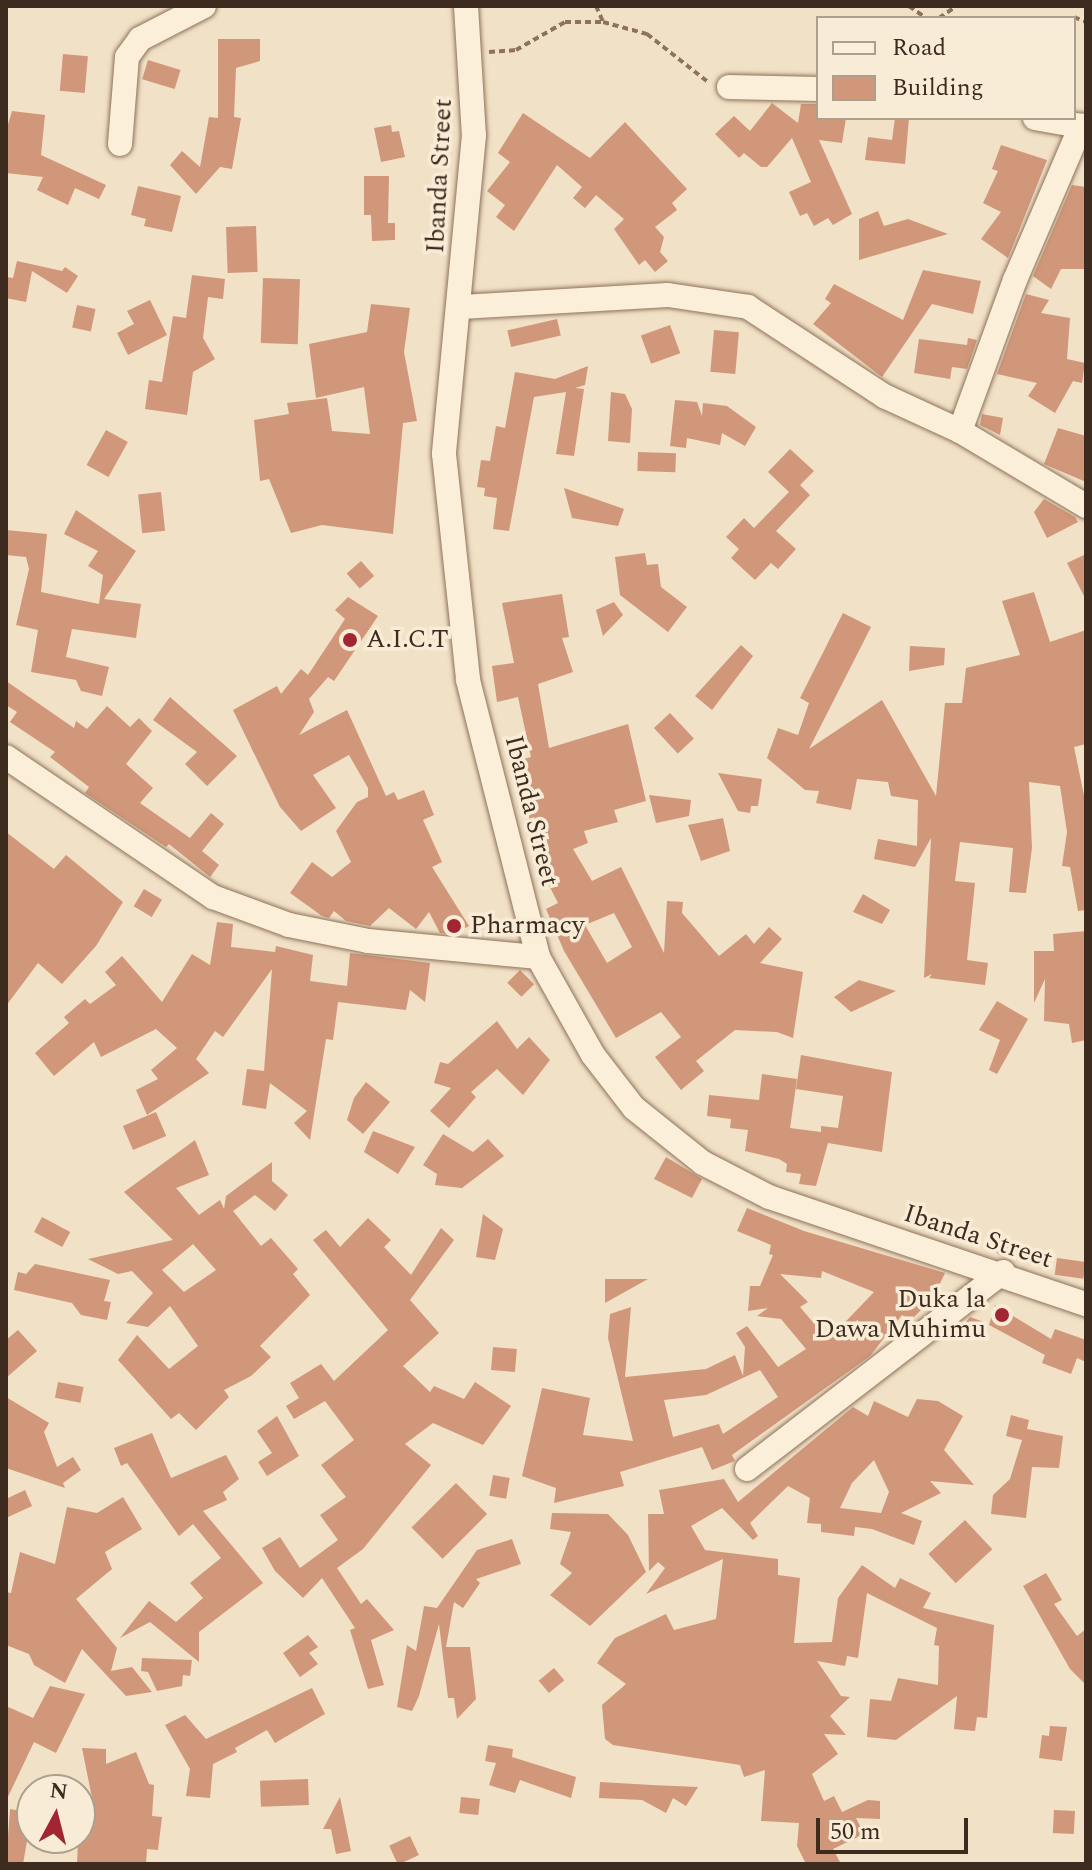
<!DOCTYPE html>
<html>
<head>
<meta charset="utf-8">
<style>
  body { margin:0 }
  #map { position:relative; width:1092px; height:1870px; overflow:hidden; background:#f1e1c6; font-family:Spectral,serif }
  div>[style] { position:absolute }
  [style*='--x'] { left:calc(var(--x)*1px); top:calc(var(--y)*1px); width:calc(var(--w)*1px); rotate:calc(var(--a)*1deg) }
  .building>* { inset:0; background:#d1977a; transform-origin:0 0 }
  .round { border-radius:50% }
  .path>* { height:4px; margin-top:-2px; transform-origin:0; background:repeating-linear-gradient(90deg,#8e725a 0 6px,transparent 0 10px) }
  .roads { filter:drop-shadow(0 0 2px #8e725a) drop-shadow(0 0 2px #8e725a) }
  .minor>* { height:24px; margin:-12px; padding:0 12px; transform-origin:12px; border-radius:12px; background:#fbefda }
  .dots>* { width:22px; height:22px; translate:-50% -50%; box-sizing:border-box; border:4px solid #f8ecd6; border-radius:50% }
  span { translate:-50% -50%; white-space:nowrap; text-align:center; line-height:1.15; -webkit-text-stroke:7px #f8ecd6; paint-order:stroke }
  .street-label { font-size:26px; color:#3d2b1f }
  .poi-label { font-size:26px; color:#3d2b1f }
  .left { translate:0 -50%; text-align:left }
  .right { translate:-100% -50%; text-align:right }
  .frame { position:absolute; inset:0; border:8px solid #3d2b1f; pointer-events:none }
  .legend { position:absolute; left:816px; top:16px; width:260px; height:104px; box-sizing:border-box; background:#f8ecd6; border:2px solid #ad9f8d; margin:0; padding:10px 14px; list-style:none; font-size:24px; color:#3d2b1f }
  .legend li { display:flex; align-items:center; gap:16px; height:40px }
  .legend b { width:40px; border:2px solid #ad9f8d }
  .north { position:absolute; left:16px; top:1774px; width:80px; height:80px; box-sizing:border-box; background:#f8ecd6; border:2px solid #ad9f8d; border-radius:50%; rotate:7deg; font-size:22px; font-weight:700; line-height:32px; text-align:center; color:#3d2b1f }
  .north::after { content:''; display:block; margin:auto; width:28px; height:36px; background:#a12631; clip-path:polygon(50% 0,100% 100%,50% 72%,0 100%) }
  .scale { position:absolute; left:816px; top:1818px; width:152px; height:36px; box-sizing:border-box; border:4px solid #3d2b1f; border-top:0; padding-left:10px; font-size:24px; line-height:28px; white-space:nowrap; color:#3d2b1f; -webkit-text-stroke:6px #f8ecd6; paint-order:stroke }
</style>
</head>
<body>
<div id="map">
  <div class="building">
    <i style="clip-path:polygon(218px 39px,260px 39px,260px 61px,236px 68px,234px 117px,241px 118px,232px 169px,220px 167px,196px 194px,170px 165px,182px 151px,200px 167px,209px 117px,218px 118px)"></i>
    <i style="left:63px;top:54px;width:25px;height:37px;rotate:5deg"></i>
    <i style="left:148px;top:60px;width:34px;height:20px;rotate:17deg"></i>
    <i style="clip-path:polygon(772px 103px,798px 123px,801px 104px,818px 104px,818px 118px,846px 118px,842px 143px,819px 140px,852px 214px,833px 225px,828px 218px,814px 226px,807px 213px,800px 216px,789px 192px,811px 182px,792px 138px,767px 167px,761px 167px,744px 153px,739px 158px,715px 134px,734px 116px,750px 131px)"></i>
    <i style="clip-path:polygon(12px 111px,45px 115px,41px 155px,106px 185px,99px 199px,75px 188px,68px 205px,37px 190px,43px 177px,6px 173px,6px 131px)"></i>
    <i style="clip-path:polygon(523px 113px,590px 158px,625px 122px,687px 189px,672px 203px,677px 210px,655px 227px,664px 237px,660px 252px,668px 261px,655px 272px,645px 260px,639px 265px,614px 229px,624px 219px,596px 195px,585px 208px,573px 198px,582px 187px,557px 165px,514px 231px,496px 217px,505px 205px,487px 191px,510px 162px,498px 153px)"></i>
    <i style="clip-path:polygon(895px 118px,909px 118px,905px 164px,865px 160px,868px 137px,892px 140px)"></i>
    <i style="clip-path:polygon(391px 125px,392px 132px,399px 131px,405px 157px,381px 162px,374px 128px)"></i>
    <i style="clip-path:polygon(1001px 145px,1047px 160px,1008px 258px,981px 239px,1001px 212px,983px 203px,998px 171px,992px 169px)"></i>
    <i style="clip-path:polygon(364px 176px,389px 176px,388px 223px,395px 223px,395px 240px,372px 241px,371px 215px,364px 215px)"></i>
    <i style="clip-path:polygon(1072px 185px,1086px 187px,1086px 269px,1061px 269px,1051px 289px,1033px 276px)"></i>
    <i style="clip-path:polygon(138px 186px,181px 196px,172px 232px,144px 226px,146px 219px,131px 215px)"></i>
    <i style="clip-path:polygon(878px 211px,884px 226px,908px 219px,948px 234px,859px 260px,859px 219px)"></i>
    <i style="left:256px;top:226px;width:46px;height:30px;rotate:88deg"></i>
    <i style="clip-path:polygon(17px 261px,62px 271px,65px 267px,78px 276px,67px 293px,32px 271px,26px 302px,6px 298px,6px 277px,13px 278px)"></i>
    <i style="clip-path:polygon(923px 270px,981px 281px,973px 314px,932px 304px,882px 377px,813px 324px,831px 303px,825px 299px,834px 284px,903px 320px)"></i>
    <i style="clip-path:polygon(192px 275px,225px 279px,223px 299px,208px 297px,203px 338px,215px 359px,193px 372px,187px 415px,145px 409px,149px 380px,162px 382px,173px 316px,186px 318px)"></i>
    <i style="left:263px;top:278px;width:37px;height:65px;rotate:2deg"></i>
    <i style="clip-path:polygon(1026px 294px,1049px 300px,1041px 313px,1070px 318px,1067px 359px,1085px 363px,1082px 383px,1073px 381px,1055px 413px,1028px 396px,1037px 383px,997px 374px)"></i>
    <i style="clip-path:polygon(150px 300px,167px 335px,128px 355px,117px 333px,134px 324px,127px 311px)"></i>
    <i style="clip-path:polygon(371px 304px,410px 308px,404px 352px,417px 421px,403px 423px,393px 534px,322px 525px,291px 533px,269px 479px,260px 481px,254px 420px,289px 414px,287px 403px,327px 398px,332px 431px,370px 434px,364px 387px,316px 398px,309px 344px,367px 332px)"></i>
    <i style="left:77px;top:305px;width:19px;height:23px;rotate:12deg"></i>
    <i style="left:557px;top:319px;width:17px;height:51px;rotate:77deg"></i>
    <i style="left:670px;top:325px;width:30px;height:31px;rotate:70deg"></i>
    <i style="left:714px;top:330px;width:25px;height:42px;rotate:5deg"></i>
    <i style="clip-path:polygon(968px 338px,977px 340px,967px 369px,952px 367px,950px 379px,914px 373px,919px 339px,967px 345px)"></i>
    <i style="clip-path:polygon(588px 366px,585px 385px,575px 388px,584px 389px,574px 456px,556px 454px,566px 392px,534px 397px,509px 531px,493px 529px,497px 498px,484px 496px,485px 488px,477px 487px,481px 460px,490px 461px,496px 426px,505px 428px,515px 372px,555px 379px)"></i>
    <i style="clip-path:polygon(611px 392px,625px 394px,632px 409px,630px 443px,608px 441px)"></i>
    <i style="clip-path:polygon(675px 400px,697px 402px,702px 416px,703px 403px,727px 406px,756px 427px,745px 446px,722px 433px,720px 445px,687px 438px,686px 448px,670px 446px)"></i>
    <i style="clip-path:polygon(982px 414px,1003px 418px,1000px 435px,980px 425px)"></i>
    <i style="clip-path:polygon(1058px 428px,1086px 436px,1086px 482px,1044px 464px)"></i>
    <i style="left:106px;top:430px;width:25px;height:40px;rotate:29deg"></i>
    <i style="clip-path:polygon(790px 449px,814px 471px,800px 485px,810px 495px,776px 531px,796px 549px,778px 569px,771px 563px,755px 580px,731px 558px,739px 549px,726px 537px,744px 518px,754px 528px,789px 492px,768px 472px)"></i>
    <i style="left:638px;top:452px;width:38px;height:19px;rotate:2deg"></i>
    <i style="clip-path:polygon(564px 488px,624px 509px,618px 526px,572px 518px)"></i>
    <i style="left:161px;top:492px;width:39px;height:23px;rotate:84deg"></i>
    <i style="clip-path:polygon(1044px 499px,1075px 517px,1078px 522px,1047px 538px,1034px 512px)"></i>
    <i style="clip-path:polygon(76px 510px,136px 551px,104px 599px,141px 604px,136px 638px,72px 629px,66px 657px,109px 667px,102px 696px,81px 691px,76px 680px,31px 672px,38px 630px,16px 625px,29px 569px,26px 557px,6px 555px,6px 530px,47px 534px,41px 592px,99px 604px,103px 575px,88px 566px,98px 551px,64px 534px)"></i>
    <i style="clip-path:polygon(645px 553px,647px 565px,658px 564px,661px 587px,687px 607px,668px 632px,620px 595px,615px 557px)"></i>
    <i style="clip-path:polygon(1086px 554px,1086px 600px,1067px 563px)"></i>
    <i style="left:361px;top:561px;width:20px;height:19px;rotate:49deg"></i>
    <i style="clip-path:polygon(1034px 592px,1050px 642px,1086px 630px,1086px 744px,1074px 747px,1086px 805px,1086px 910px,1078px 911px,1070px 867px,1062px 866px,1067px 832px,1060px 786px,1029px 782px,1032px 848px,1026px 893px,1009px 892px,1013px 848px,960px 842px,955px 881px,975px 883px,967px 960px,988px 963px,985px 985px,929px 978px,932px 974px,924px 978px,931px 838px,915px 867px,874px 859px,878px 839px,917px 846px,918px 800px,891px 796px,888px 782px,857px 779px,851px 810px,816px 803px,819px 791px,805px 790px,767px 758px,778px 728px,798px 735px,809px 703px,800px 698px,843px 613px,871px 627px,809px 749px,882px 700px,936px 796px,945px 703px,962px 703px,966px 668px,1020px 655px,1002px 601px)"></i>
    <i style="clip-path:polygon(evenodd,562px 594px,569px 637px,562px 638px,573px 672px,538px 684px,549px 748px,628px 724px,646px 801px,614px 810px,618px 822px,584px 831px,588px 843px,573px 849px,592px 881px,621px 867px,664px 953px,667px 901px,683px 902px,682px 913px,719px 956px,746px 934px,754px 944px,769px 927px,782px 939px,760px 963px,803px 972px,793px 1038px,777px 1032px,735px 1030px,696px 1061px,704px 1071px,681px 1090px,655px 1057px,681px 1037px,661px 1012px,616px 1038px,564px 951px,546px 909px,558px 903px,540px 868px,517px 761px,531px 757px,518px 697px,497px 702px,492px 666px,514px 663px,502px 603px,562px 594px,614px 913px,632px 947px,607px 963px,585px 925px,614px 913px)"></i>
    <i style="clip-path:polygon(348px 597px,378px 616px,334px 681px,328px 677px,309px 699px,314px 712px,299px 735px,347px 710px,386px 796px,394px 792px,398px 800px,424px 790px,434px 815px,423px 820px,442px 862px,432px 867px,469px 926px,454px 934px,440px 933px,429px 912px,416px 929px,389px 908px,370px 926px,346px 921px,334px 911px,329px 918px,322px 916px,290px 893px,312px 862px,332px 877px,351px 862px,336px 831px,357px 802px,368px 797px,368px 788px,349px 755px,313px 775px,336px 808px,301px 831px,280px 807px,233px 710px,277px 686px,281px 694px,301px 669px,308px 675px,345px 619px,335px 610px)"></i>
    <i style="clip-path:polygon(614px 602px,623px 615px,603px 636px,596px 610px)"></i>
    <i style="clip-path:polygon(741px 645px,753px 656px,712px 710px,695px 696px)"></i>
    <i style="clip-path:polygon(910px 646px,945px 648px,944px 665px,909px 671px)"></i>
    <i style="clip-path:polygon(6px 681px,74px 728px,76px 721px,87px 729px,107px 706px,130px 727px,139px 718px,152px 731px,126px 764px,153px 788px,140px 803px,190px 838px,211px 813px,224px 824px,202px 851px,219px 865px,210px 877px,169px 844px,166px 847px,85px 793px,89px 787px,50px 757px,55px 752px,10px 722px,17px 712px,6px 705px)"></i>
    <i style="clip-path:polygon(170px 697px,237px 756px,207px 786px,185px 764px,197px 752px,153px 720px)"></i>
    <i style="left:670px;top:713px;width:35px;height:22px;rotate:47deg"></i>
    <i style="clip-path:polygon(718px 773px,762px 779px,758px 806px,751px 806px,750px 813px,738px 811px)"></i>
    <i style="clip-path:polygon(649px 795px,691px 800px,689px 816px,656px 823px)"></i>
    <i style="clip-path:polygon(723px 818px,730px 851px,701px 861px,688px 825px)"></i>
    <i style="clip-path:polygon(6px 832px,54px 869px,66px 855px,123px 902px,96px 946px,62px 984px,38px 963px,6px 1006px)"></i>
    <i style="left:144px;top:889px;width:21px;height:20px;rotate:31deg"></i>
    <i style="clip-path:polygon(863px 894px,890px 910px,882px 924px,853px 912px)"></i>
    <i style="clip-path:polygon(217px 922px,233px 924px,231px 947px,275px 952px,276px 946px,313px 955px,310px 981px,347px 986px,350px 953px,430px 963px,425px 1002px,410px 990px,406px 1010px,338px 1002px,333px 1040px,326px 1039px,310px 1140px,294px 1123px,307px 1111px,270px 1083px,266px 1109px,242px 1105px,247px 1069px,264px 1071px,272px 969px,223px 1037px,215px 1031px,196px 1059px,209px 1073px,147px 1115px,136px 1090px,158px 1079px,151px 1070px,177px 1048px,156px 1029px,101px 1057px,94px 1042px,54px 1076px,35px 1053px,69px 1023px,64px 1017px,85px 999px,90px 1004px,116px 985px,105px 972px,122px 956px,162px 1002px,192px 954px,210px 965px)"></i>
    <i style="clip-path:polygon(1086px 931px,1086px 1040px,1072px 1043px,1069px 1024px,1044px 1021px,1045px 979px,1034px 1003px,1034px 951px,1054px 951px,1053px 934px)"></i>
    <i style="left:520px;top:970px;width:20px;height:18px;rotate:45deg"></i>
    <i style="clip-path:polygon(859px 980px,896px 991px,851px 1012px,834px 997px)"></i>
    <i style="clip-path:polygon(997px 1001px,1028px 1019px,997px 1074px,989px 1070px,1000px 1040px,979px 1030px)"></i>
    <i style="clip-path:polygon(497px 1021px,517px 1049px,529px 1037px,550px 1060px,523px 1095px,497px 1069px,471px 1092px,476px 1097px,449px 1128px,430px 1111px,451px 1088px,434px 1083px,440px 1062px,448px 1064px)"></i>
    <i style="clip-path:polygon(801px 1055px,892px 1072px,882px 1152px,828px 1143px,816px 1186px,799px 1184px,801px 1174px,786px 1172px,787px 1164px,779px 1159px,745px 1151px,748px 1130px,730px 1128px,731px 1119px,707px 1116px,709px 1095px,759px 1100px,762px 1074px,797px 1079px,790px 1128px,821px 1132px,821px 1126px,838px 1128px,843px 1096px,796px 1089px)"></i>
    <i style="clip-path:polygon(366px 1082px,390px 1102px,363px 1134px,347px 1120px,354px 1098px)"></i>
    <i style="left:156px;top:1112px;width:26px;height:36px;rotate:67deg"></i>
    <i style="clip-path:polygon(373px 1131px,415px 1147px,398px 1174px,364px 1152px)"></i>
    <i style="clip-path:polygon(443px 1134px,473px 1152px,488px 1139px,504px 1156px,462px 1188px,435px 1185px,437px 1174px,423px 1165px)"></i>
    <i style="clip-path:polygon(evenodd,195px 1140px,209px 1175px,176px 1188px,199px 1215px,220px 1200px,224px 1209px,226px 1196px,272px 1162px,272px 1181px,288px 1195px,275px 1211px,255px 1195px,233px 1211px,261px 1246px,271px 1238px,298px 1269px,293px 1274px,310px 1295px,260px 1346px,271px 1357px,251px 1376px,224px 1390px,229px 1397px,196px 1430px,179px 1413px,171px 1419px,118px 1360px,137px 1335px,169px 1369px,198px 1346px,170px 1306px,148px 1327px,126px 1323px,153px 1293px,132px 1271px,118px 1274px,88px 1259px,173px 1240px,124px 1192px,195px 1140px,193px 1244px,216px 1270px,184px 1292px,162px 1270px,193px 1244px)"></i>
    <i style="clip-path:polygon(666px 1157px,702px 1179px,692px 1198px,654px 1179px)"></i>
    <i style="clip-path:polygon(evenodd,747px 1208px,804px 1231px,945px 1273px,933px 1298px,911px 1320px,902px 1315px,870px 1356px,732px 1455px,735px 1461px,712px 1470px,702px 1447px,620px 1472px,624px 1486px,554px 1503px,556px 1488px,522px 1476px,542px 1388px,590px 1398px,583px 1435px,633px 1441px,608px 1338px,610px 1314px,631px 1307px,625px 1377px,706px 1369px,735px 1355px,743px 1376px,745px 1347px,736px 1333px,747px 1326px,778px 1367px,806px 1349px,781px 1319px,757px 1316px,768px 1308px,748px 1311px,750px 1286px,760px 1286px,773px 1255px,769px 1254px,771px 1245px,737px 1231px,747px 1208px,822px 1271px,874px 1292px,828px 1340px,800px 1307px,808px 1302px,780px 1274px,821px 1278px,822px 1271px,747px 1208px,760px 1370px,778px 1397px,723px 1434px,719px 1424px,673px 1437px,664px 1400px,706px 1395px,760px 1370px)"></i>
    <i style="clip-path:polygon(483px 1214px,503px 1229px,495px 1260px,476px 1257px)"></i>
    <i style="left:42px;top:1217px;width:32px;height:17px;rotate:28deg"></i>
    <i style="clip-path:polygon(368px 1218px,391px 1240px,384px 1247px,411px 1275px,441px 1228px,454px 1240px,410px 1300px,439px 1333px,403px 1366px,430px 1392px,434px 1386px,464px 1399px,475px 1382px,511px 1406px,483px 1445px,433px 1423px,405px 1444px,431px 1465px,363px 1549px,337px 1568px,361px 1604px,367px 1599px,394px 1630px,371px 1640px,384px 1685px,368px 1689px,350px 1630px,355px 1628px,322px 1578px,303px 1598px,275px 1571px,262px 1548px,280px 1537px,300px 1568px,338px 1540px,320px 1515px,346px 1497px,321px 1465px,354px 1440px,325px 1401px,294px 1419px,286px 1406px,299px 1398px,290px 1383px,321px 1364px,334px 1381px,388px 1330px,313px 1240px,326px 1230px,340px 1247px)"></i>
    <i class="round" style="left:995px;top:1237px;width:20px;height:20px"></i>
    <i style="left:1057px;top:1258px;width:29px;height:17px;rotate:8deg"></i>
    <i style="clip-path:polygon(35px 1264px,110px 1280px,104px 1301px,111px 1302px,107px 1320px,81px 1315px,72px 1303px,14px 1290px,18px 1272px,26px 1274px)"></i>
    <i style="clip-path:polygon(605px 1279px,648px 1279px,605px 1303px)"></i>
    <i style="clip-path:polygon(995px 1305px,1051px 1339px,1055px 1329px,1086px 1340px,1086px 1362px,1077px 1358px,1071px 1374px,1042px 1363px,1045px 1355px,989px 1325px)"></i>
    <i style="clip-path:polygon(970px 1317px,984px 1322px,978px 1337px,960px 1329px)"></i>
    <i style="clip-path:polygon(18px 1330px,37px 1351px,6px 1378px,6px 1340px)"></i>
    <i style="left:493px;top:1347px;width:24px;height:23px;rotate:5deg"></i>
    <i style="left:58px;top:1382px;width:26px;height:16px;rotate:11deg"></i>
    <i style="clip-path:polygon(6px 1397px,49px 1423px,44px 1432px,57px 1467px,73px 1457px,81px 1470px,63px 1483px,65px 1488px,6px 1468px)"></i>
    <i style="clip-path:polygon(evenodd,917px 1399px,938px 1401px,963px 1416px,944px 1450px,974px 1485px,930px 1481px,941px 1493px,901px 1513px,922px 1521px,914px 1545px,872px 1529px,855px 1527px,854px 1536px,821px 1532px,821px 1524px,807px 1523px,810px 1498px,788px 1486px,750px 1523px,758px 1536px,753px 1540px,722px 1508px,691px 1526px,705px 1550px,778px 1559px,778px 1575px,800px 1578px,794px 1643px,832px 1642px,838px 1598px,862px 1565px,895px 1588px,900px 1578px,931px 1593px,923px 1608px,994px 1625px,987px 1718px,977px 1717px,975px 1731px,954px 1729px,957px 1696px,896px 1740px,867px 1737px,870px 1699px,891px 1701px,898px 1678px,938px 1685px,939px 1646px,934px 1645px,937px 1628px,867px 1593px,858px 1658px,847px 1656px,845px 1666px,817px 1661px,841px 1696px,850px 1697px,830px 1716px,846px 1735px,824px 1734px,838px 1754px,812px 1774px,824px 1801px,834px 1796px,842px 1812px,868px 1800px,880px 1801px,880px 1819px,856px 1818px,864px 1834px,833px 1849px,841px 1864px,806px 1864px,797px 1846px,799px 1823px,761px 1821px,765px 1770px,744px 1777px,740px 1765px,613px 1745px,605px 1739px,602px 1705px,626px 1684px,597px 1663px,615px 1638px,666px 1614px,674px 1630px,716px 1619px,723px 1559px,646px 1594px,665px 1568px,658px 1562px,649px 1571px,648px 1514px,664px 1514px,659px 1490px,724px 1479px,738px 1502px,853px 1407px,868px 1416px,874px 1401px,908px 1417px,917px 1399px,874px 1460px,889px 1492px,881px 1513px,840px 1508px,852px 1483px,874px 1460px)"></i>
    <i style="clip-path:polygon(1011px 1415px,1029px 1420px,1027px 1429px,1063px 1436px,1059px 1468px,1032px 1467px,1026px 1518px,991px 1514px,993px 1495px,1010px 1479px,1022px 1440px,1006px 1436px)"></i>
    <i style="clip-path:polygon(277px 1416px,299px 1456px,267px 1476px,258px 1462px,272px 1453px,257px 1431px)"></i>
    <i style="clip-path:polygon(152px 1433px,171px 1478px,226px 1455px,239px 1479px,223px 1492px,227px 1500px,203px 1511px,263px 1583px,199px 1632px,199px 1662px,150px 1622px,120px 1638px,149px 1601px,176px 1622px,203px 1598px,190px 1583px,221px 1558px,193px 1524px,179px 1536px,127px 1463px,121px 1466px,114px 1448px)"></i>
    <i style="left:493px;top:1475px;width:17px;height:21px;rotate:10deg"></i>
    <i style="left:456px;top:1483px;width:44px;height:63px;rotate:45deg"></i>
    <i style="clip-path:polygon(25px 1490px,32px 1506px,6px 1518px,6px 1499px)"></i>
    <i style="clip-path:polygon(123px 1497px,142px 1529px,105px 1552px,112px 1569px,76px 1599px,117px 1648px,111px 1671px,132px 1667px,152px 1692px,126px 1696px,82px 1649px,65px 1683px,34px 1665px,29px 1654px,6px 1645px,6px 1592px,11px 1593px,20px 1552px,55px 1564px,67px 1507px,97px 1513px)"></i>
    <i style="clip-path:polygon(552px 1513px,608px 1514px,628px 1535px,646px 1572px,590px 1626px,550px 1595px,572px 1573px,560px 1564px,571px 1532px,550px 1529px)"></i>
    <i style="left:965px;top:1520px;width:40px;height:50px;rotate:47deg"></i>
    <i style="clip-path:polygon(512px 1539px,521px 1564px,476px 1579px,480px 1583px,463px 1608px,454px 1602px,446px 1647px,470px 1647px,476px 1699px,457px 1719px,454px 1698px,448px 1698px,439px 1624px,419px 1696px,412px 1711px,397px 1707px,407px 1645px,416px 1651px,424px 1606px,437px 1608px,477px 1550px)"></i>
    <i style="clip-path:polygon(1046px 1573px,1062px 1600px,1054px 1604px,1077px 1636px,1086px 1629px,1086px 1685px,1070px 1669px,1023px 1586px)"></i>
    <i style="clip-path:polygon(308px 1635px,318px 1647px,309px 1653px,318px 1664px,300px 1677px,283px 1653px)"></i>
    <i style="clip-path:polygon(142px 1658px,192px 1660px,190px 1676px,183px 1675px,182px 1686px,157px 1691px,148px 1672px,141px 1671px)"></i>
    <i style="left:554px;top:1668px;width:16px;height:20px;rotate:50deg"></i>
    <i style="clip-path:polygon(50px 1686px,85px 1694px,56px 1753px,34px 1742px,6px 1801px,6px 1706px,33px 1718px)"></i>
    <i style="clip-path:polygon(312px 1688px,325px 1714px,275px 1743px,267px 1730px,235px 1748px,237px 1752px,213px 1764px,210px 1798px,186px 1796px,190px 1769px,165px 1725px,185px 1715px,206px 1739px)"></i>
    <i style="clip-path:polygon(1050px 1726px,1067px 1727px,1062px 1761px,1039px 1758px,1042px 1735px,1049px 1736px)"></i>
    <i style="clip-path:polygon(488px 1745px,513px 1749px,512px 1757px,576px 1777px,571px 1798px,520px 1780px,515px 1793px,489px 1785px,496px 1763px,485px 1761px)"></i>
    <i style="clip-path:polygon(82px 1748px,106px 1749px,106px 1764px,136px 1752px,149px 1784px,154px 1785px,152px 1816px,162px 1817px,158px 1850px,147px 1849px,146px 1864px,77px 1864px,80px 1796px,92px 1798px)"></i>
    <i style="left:308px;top:1779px;width:26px;height:48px;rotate:88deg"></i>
    <i style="clip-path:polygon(600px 1782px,652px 1785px,698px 1787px,686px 1806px,673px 1798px,666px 1813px,642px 1800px,599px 1798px)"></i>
    <i style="clip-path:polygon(340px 1797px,351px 1851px,336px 1854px,331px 1829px,323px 1829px)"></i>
    <i style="left:461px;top:1797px;width:19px;height:16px;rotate:6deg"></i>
    <i style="clip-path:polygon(10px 1809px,32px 1813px,23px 1864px,6px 1864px)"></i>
    <i style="left:1054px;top:1810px;width:21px;height:23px;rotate:3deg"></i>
    <i style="left:410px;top:1836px;width:21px;height:23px;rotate:65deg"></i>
  </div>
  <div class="path">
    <i style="--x:596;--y:6;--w:17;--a:66"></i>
    <i style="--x:909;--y:6;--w:21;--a:35"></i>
    <i style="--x:1074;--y:17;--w:13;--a:23"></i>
    <i style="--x:939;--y:18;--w:22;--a:-34"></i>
    <i style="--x:489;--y:52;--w:27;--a:-4"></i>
    <i style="--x:516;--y:50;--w:56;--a:-29.7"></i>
    <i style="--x:565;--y:22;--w:38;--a:0"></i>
    <i style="--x:603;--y:22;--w:46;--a:15.3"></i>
    <i style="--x:647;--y:34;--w:78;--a:38.2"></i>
  </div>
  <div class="roads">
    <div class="minor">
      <i style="--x:466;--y:6;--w:129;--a:86.5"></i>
      <i style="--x:474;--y:135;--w:320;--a:95.4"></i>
      <i style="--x:444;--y:454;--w:227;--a:83.9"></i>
      <i style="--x:468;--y:680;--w:286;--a:75.8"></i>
      <i style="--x:538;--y:957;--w:112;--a:60.7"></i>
      <i style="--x:593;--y:1055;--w:67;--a:52.3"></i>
      <i style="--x:634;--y:1108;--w:88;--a:38.6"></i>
      <i style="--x:703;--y:1163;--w:74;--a:27.3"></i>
      <i style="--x:769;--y:1197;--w:335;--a:18.7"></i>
      <i style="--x:729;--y:87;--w:89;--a:1.3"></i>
      <i style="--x:1035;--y:118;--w:52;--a:10"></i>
      <i style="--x:120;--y:144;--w:87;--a:-85.4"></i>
      <i style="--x:127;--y:57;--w:22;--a:-54"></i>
      <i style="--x:140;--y:39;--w:72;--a:-27.3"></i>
      <i style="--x:461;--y:307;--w:207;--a:-3.3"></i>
      <i style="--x:668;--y:295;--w:81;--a:8.5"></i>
      <i style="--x:748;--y:307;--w:163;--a:33.2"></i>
      <i style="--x:884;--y:396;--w:84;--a:24.7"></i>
      <i style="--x:960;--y:431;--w:147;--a:30.8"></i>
      <i style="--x:960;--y:431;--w:161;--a:-70"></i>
      <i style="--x:1015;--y:280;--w:168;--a:-66.8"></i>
      <i style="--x:6;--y:757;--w:250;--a:34.1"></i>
      <i style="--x:213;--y:897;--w:81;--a:20.2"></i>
      <i style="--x:289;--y:925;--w:81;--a:11.4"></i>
      <i style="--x:368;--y:941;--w:171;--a:5.4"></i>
      <i style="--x:747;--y:1469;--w:323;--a:-37.6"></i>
    </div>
  </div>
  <div class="dots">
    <i style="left:350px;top:640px;background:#a12631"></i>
    <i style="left:454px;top:926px;background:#a12631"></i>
    <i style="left:1002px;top:1315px;background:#a12631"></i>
  </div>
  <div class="street-label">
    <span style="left:440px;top:176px;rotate:-87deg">Ibanda Street</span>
    <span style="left:531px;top:811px;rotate:76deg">Ibanda Street</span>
    <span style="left:978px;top:1237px;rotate:18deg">Ibanda Street</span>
  </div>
  <div class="poi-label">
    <span class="left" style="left:366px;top:640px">A.I.C.T</span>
    <span class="left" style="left:470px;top:926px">Pharmacy</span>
    <span class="right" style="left:986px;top:1315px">Duka la<br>Dawa Muhimu</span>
  </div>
  <div class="frame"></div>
  <ul class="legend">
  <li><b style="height:10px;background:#fbefda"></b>Road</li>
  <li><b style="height:22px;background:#d1977a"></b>Building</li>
  </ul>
  <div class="north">N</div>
  <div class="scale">50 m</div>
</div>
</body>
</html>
